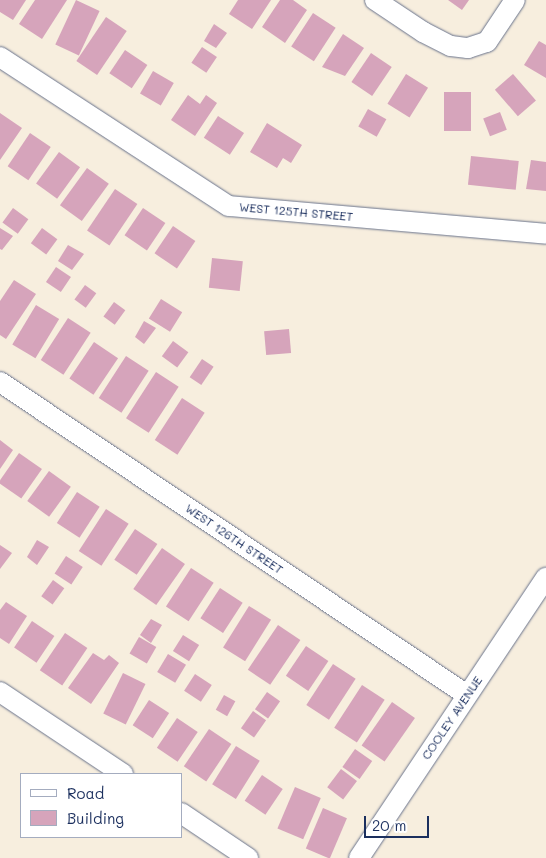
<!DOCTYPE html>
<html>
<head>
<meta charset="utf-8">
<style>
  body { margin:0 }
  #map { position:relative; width:546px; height:858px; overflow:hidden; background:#f7eede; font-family:Mali,sans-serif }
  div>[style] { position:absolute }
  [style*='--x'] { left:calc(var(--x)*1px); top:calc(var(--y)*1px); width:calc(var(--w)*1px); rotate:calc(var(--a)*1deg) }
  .building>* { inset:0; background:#d6a4bb; transform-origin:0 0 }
  .roads { filter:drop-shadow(0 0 1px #68728b) drop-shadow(0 0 1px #68728b) }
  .minor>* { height:20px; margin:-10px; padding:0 10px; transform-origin:10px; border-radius:10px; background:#fff }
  span { translate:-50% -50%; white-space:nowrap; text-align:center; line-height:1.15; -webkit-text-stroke:4px #fff; paint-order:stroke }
  .street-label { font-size:12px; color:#1b2f5e }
  .legend { position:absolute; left:20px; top:773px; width:162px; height:65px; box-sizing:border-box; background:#fff; border:1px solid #a4acbf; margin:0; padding:6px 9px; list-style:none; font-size:15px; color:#1b2f5e }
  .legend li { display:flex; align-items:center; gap:10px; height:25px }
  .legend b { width:25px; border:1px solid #a4acbf }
  .scale { position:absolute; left:364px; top:816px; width:65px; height:22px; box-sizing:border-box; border:2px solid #1b2f5e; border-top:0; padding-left:6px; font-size:15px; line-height:18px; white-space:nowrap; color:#1b2f5e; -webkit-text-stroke:4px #fff; paint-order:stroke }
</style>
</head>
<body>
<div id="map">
  <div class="building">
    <i style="clip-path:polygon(0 0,26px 0,13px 20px,0 12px)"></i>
    <i style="clip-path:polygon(35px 0,67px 0,42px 39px,19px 24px)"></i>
    <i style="left:76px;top:0;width:26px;height:49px;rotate:25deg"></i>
    <i style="clip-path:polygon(238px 0,271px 0,252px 29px,229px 14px)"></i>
    <i style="clip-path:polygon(280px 0,293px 0,307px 10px,285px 43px,262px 27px)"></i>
    <i style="clip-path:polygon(448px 0,469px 0,462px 10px)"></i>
    <i style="left:313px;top:13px;width:27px;height:40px;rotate:33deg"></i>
    <i style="left:106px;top:17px;width:25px;height:53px;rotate:34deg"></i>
    <i style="clip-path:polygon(214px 24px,227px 33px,216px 48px,204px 41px)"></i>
    <i style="clip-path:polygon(343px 34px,364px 48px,345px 76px,322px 67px)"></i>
    <i style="clip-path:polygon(539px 41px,546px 45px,546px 78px,524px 65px)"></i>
    <i style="left:202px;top:47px;width:18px;height:19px;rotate:34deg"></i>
    <i style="left:125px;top:50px;width:27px;height:28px;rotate:34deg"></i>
    <i style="left:371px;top:53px;width:25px;height:35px;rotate:34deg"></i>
    <i style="left:153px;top:71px;width:24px;height:26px;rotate:30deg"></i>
    <i style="left:406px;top:74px;width:26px;height:35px;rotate:32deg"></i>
    <i style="left:513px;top:74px;width:35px;height:24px;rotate:49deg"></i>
    <i style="left:444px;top:92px;width:27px;height:39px"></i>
    <i style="clip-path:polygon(188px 95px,200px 104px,206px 95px,217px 103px,195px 136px,171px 120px)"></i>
    <i style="left:368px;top:109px;width:21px;height:20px;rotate:29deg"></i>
    <i style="left:500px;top:112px;width:19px;height:18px;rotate:69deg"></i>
    <i style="clip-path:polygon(0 113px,22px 128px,0 160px)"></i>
    <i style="left:218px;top:116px;width:31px;height:26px;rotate:33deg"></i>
    <i style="clip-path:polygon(267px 123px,302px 145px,291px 163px,283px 158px,277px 168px,250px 152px)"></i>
    <i style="left:30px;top:133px;width:25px;height:40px;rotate:34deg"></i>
    <i style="left:59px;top:152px;width:26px;height:39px;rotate:36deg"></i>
    <i style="left:471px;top:156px;width:48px;height:29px;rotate:6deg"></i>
    <i style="clip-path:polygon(531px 160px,546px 162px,546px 191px,526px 189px)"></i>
    <i style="left:87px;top:168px;width:27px;height:46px;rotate:36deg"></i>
    <i style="left:115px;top:189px;width:27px;height:50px;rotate:34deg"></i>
    <i style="left:13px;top:208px;width:19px;height:18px;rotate:36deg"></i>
    <i style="left:143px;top:208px;width:27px;height:33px;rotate:34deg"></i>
    <i style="left:173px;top:226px;width:27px;height:33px;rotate:34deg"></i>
    <i style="clip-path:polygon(0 228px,13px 236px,2px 250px,0 249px)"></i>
    <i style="left:42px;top:228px;width:19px;height:19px;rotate:36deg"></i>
    <i style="clip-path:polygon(68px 245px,84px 254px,72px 270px,58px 261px)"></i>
    <i style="left:212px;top:258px;width:31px;height:30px;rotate:6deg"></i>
    <i style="left:56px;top:267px;width:18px;height:18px;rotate:34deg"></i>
    <i style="clip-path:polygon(14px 280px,36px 294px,6px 339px,0 335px,0 301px)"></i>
    <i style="left:85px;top:285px;width:14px;height:18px;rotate:36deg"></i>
    <i style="left:161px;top:299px;width:25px;height:23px;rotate:32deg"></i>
    <i style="left:114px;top:302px;width:14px;height:18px;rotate:36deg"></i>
    <i style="left:36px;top:305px;width:27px;height:46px;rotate:31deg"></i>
    <i style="left:68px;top:318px;width:27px;height:50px;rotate:33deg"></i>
    <i style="clip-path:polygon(144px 321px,156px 328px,144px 344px,135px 337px)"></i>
    <i style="left:289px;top:329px;width:24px;height:25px;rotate:85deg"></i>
    <i style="left:173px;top:341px;width:19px;height:19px;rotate:36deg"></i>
    <i style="left:94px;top:342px;width:29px;height:44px;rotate:34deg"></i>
    <i style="left:126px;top:356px;width:27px;height:50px;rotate:33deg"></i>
    <i style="left:202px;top:359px;width:14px;height:22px;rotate:34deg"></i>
    <i style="left:156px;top:372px;width:27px;height:55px;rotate:33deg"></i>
    <i style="left:182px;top:398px;width:27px;height:50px;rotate:33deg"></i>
    <i style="clip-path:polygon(0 440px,13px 450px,0 469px)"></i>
    <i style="left:19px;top:453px;width:28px;height:36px;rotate:35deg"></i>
    <i style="left:49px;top:471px;width:27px;height:37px;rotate:36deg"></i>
    <i style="left:77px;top:492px;width:27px;height:37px;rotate:33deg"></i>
    <i style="left:106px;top:509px;width:27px;height:50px;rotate:33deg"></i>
    <i style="left:135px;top:529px;width:27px;height:37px;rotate:34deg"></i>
    <i style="clip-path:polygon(37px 540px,49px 547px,37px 565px,27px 557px)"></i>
    <i style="clip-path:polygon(0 545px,12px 553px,0 569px)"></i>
    <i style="left:162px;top:548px;width:28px;height:50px;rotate:35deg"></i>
    <i style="left:66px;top:556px;width:20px;height:21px;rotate:33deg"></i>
    <i style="left:191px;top:568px;width:27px;height:46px;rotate:33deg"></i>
    <i style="left:53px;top:580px;width:14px;height:20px;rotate:36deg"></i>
    <i style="left:220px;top:588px;width:27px;height:36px;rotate:33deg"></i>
    <i style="clip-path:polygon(6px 602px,27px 616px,9px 644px,0 638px,0 610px)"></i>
    <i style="left:249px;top:606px;width:26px;height:49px;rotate:32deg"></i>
    <i style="clip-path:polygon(151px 619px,162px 625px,151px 643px,140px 635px)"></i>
    <i style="left:32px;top:621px;width:27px;height:32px;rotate:34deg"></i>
    <i style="left:278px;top:625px;width:27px;height:54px;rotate:34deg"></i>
    <i style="left:65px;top:633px;width:27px;height:45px;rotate:34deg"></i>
    <i style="left:183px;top:635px;width:19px;height:19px;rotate:32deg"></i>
    <i style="left:139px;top:637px;width:20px;height:19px;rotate:30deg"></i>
    <i style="left:306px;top:646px;width:27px;height:36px;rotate:34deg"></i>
    <i style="clip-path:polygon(93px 653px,104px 660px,109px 655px,119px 663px,91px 704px,68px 688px)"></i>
    <i style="left:168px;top:654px;width:21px;height:21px;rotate:31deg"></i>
    <i style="left:333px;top:664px;width:27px;height:49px;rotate:33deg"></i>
    <i style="left:123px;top:673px;width:25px;height:45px;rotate:26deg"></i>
    <i style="left:195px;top:674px;width:20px;height:20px;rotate:33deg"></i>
    <i style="left:362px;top:685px;width:27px;height:51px;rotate:33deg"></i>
    <i style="left:267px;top:692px;width:16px;height:21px;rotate:35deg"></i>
    <i style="left:224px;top:695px;width:13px;height:17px;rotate:29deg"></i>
    <i style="left:149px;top:700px;width:24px;height:30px;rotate:33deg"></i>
    <i style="left:392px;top:702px;width:28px;height:53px;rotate:35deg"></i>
    <i style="left:253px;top:711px;width:16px;height:21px;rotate:35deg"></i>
    <i style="left:177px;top:718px;width:25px;height:36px;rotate:34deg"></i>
    <i style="left:209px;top:729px;width:27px;height:45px;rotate:34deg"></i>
    <i style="left:236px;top:746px;width:28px;height:45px;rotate:32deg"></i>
    <i style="left:355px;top:749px;width:21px;height:22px;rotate:35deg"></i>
    <i style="left:341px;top:769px;width:20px;height:23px;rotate:37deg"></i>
    <i style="left:262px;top:775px;width:25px;height:31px;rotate:34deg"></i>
    <i style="left:295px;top:787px;width:28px;height:45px;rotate:23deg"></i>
    <i style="left:323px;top:808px;width:26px;height:44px;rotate:23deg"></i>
  </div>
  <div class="roads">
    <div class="minor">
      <i style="--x:375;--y:0;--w:58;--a:33.7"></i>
      <i style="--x:423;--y:32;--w:31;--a:27"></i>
      <i style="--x:451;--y:46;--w:17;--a:7"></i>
      <i style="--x:468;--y:48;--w:20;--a:-18"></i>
      <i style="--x:487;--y:42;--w:50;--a:-56.3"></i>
      <i style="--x:0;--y:57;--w:273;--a:33.1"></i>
      <i style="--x:229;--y:206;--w:318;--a:5"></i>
      <i style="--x:0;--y:382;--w:562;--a:33.83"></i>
      <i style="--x:0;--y:692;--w:148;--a:33.7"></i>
      <i style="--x:181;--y:813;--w:81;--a:33.9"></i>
      <i style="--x:359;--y:858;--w:337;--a:-56.3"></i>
    </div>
  </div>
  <div class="street-label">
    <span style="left:296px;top:212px;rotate:5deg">WEST 125TH STREET</span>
    <span style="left:234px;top:539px;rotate:34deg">WEST 126TH STREET</span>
    <span style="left:452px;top:718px;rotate:-56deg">COOLEY AVENUE</span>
  </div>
  <ul class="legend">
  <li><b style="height:6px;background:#fff"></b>Road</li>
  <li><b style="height:14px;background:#d6a4bb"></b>Building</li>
  </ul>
  <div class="scale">20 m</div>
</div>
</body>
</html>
